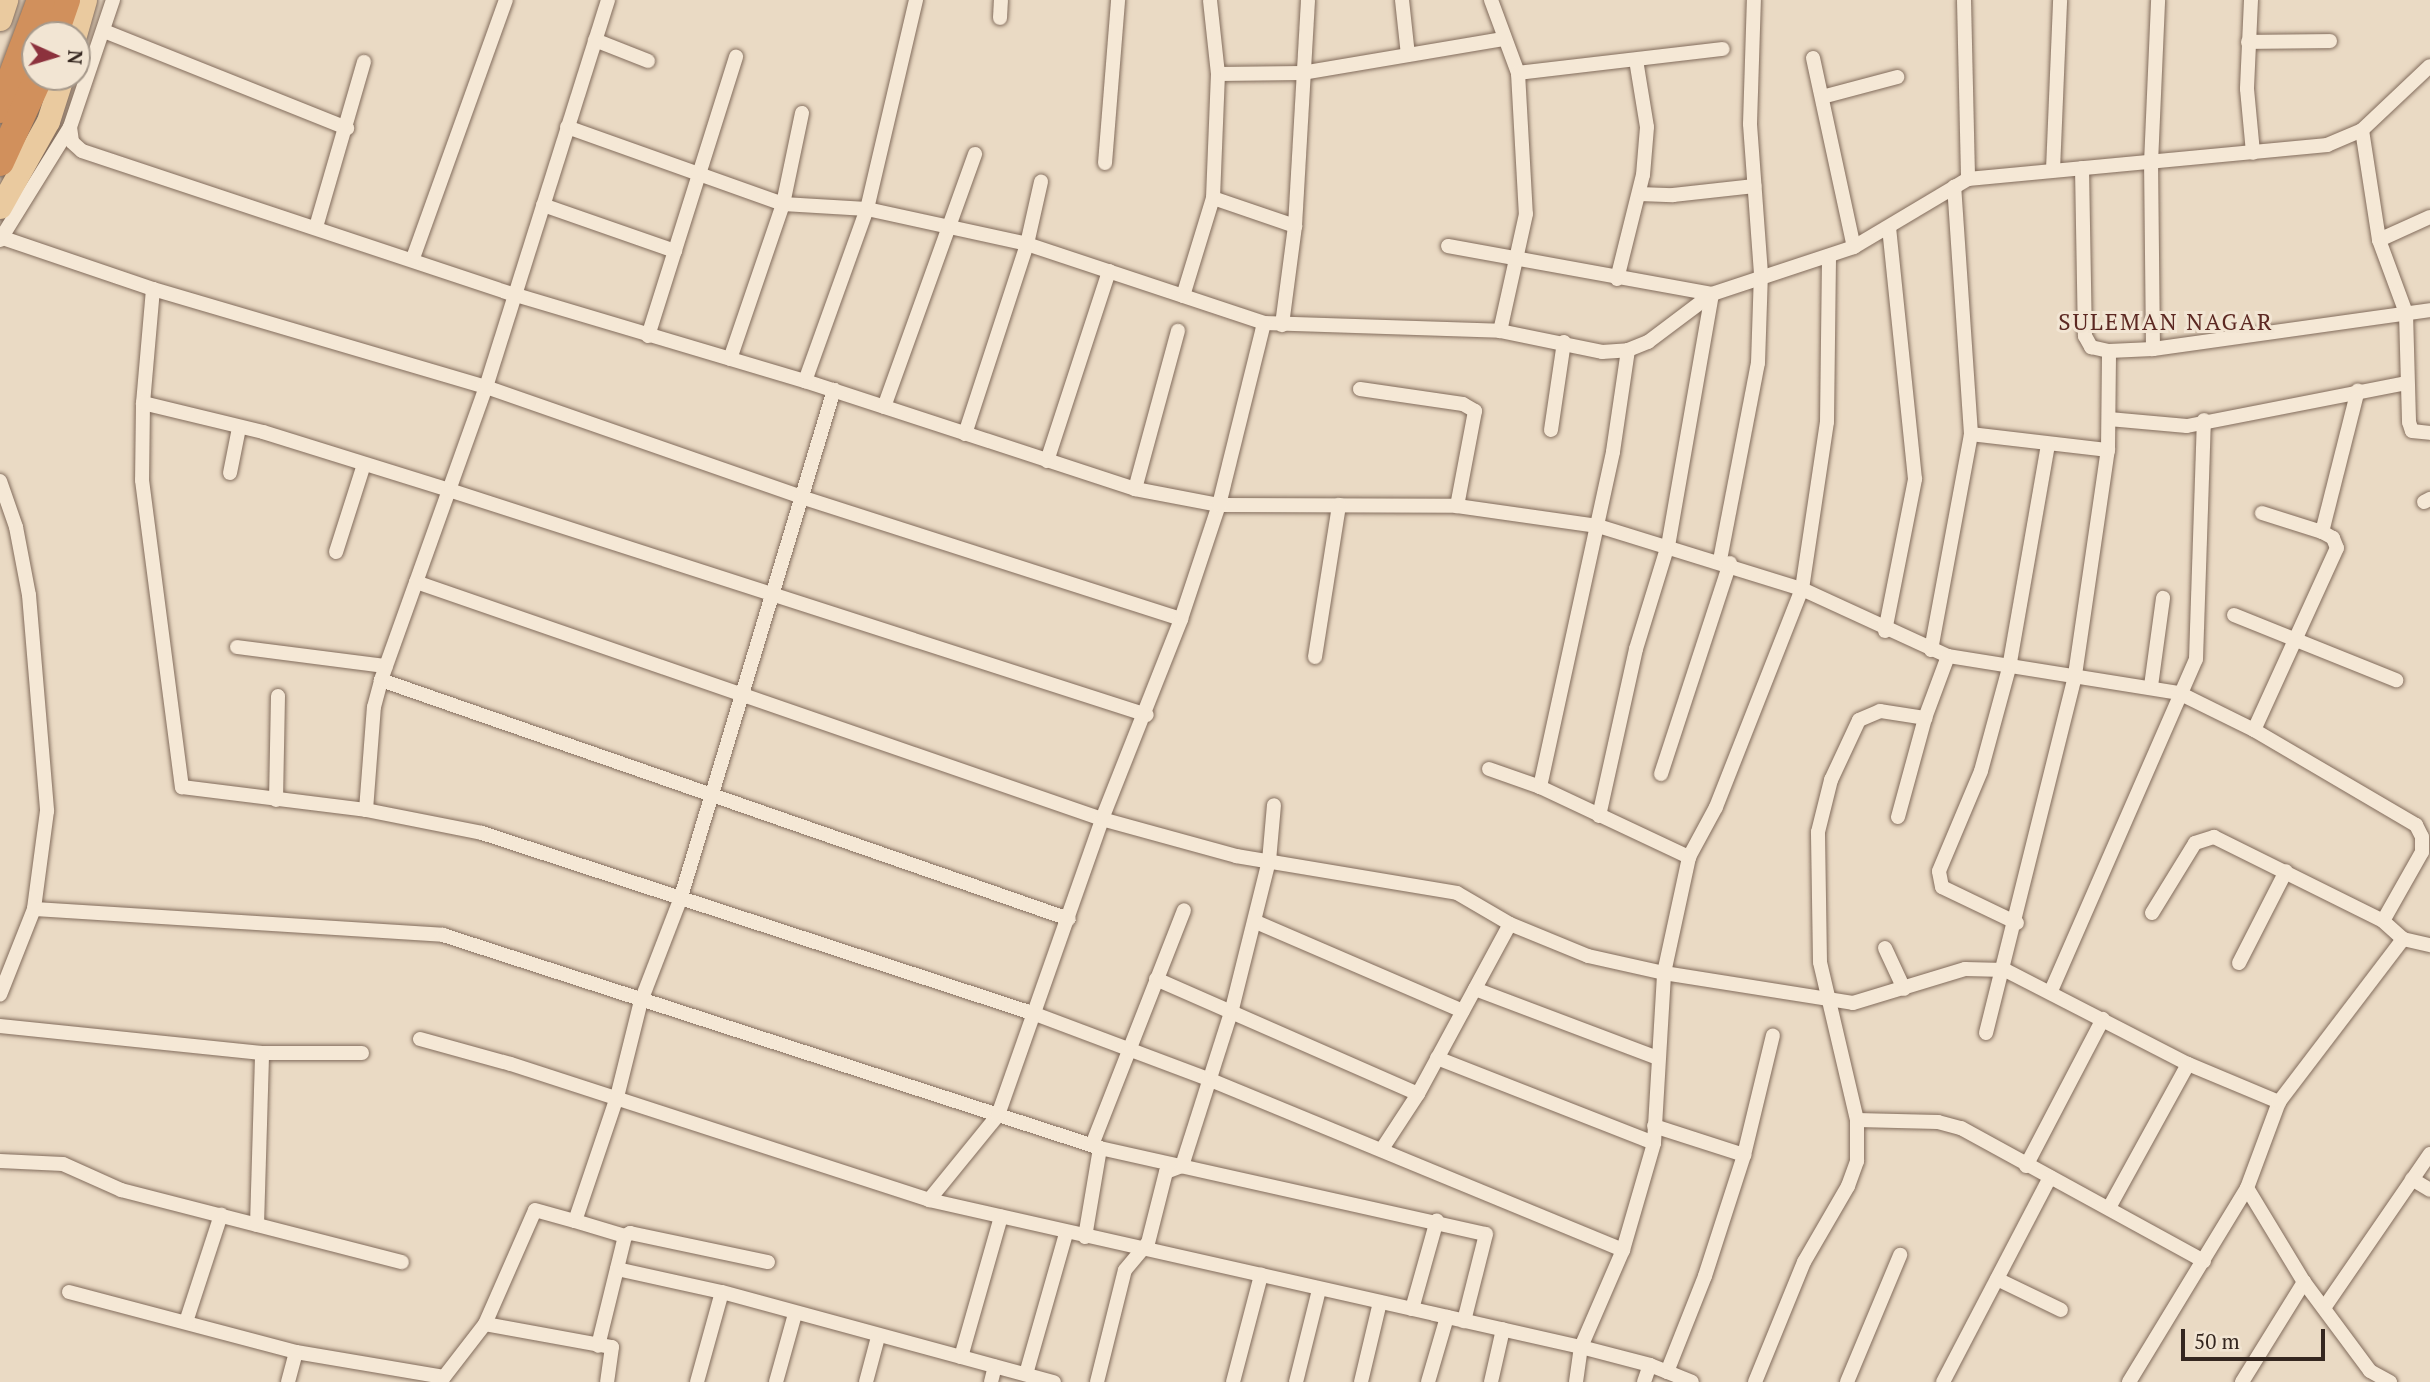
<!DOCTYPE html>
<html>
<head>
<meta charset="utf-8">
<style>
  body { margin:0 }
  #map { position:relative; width:2430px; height:1382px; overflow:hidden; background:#eadac4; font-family:"PT Serif",serif }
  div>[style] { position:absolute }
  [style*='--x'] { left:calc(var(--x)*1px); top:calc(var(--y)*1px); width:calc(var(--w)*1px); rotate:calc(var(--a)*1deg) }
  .roads { filter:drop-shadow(0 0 2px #826c5c) drop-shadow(0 0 2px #826c5c) }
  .street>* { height:14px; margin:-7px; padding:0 7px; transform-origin:7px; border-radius:7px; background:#f5e8d6 }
  .primary>* { height:23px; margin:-11.5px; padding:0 11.5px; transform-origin:11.5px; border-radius:11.5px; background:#eaca9f }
  .highway>* { height:28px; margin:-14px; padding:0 14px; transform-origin:14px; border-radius:14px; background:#d1905c }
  span { translate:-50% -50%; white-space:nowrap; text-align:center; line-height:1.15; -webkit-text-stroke:6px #f2e5d3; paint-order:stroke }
  .neighbourhood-label { font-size:23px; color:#5c2822; letter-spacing:2px }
  .north { position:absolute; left:21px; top:21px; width:70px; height:70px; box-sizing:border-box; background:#f2e5d3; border:2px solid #a6998b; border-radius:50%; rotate:94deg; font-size:19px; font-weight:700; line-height:28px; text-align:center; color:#34261f }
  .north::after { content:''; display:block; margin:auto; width:24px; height:32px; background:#8c323d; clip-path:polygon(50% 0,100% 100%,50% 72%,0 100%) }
  .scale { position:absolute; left:2181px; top:1329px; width:144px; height:32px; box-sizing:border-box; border:4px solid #34261f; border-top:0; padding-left:9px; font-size:21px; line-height:24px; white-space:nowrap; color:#34261f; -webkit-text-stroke:5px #f2e5d3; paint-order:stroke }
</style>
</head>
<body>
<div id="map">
  <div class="roads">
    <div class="street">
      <i style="--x:1402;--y:0;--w:55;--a:83.8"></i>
      <i style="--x:1491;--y:0;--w:78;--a:69.7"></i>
      <i style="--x:1518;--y:73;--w:141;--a:86.8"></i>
      <i style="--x:1526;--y:214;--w:120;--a:102.5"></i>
      <i style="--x:1964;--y:0;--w:179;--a:88.7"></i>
      <i style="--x:2251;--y:0;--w:89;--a:92.6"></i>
      <i style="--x:2247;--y:89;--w:64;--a:84.6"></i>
      <i style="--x:1000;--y:18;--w:18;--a:-87"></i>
      <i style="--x:104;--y:31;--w:262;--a:21.8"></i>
      <i style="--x:595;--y:40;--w:57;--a:21.6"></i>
      <i style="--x:2248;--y:42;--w:82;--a:-0.7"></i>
      <i style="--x:1813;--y:58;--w:193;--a:77.8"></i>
      <i style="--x:1518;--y:73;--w:206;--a:-6.7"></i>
      <i style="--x:1218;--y:74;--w:84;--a:-0.7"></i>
      <i style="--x:1302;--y:73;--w:204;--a:-9.6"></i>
      <i style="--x:1822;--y:97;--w:78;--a:-14.9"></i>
      <i style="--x:70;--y:127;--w:15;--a:82"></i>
      <i style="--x:72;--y:142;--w:13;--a:42"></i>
      <i style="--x:82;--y:151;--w:457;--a:18.4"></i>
      <i style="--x:516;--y:295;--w:302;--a:16.6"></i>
      <i style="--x:805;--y:381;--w:347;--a:18.1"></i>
      <i style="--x:1135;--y:489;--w:86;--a:10.8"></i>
      <i style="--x:1219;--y:505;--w:238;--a:0.2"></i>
      <i style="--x:1457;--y:506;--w:142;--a:8.1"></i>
      <i style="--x:1598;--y:526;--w:214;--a:17.2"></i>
      <i style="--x:1802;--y:589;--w:161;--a:24.7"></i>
      <i style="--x:1948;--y:656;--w:234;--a:9.1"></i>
      <i style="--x:2179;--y:693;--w:84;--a:26.3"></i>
      <i style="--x:2254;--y:730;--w:188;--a:30.4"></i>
      <i style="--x:2416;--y:825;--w:13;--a:63"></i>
      <i style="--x:2422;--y:837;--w:15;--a:90"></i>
      <i style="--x:2422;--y:852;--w:79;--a:119.5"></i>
      <i style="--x:567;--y:127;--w:229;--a:19.6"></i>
      <i style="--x:783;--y:204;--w:84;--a:3.4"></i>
      <i style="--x:867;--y:209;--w:164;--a:12.3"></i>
      <i style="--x:1027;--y:244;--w:250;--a:18.4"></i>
      <i style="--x:1264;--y:323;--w:236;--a:1.9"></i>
      <i style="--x:1500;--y:331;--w:104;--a:11.6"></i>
      <i style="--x:1602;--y:352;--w:26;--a:-4"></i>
      <i style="--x:1628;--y:350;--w:22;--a:-22"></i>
      <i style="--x:1648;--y:342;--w:80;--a:-36.9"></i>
      <i style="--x:1712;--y:294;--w:150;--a:-18.3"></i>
      <i style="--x:1854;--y:247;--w:133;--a:-30.8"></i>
      <i style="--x:1968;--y:179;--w:361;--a:-5.4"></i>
      <i style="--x:2327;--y:145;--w:38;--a:-23"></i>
      <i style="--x:2362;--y:130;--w:93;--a:-43.3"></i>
      <i style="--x:2362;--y:130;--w:111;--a:81.2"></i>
      <i style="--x:2379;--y:240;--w:78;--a:69.7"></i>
      <i style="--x:2406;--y:313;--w:109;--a:88.4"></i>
      <i style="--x:2409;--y:422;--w:9;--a:72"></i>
      <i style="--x:2412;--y:431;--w:18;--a:6"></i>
      <i style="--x:1105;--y:163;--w:164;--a:-85.4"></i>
      <i style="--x:2082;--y:168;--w:168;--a:89"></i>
      <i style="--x:2085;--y:336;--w:13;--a:61"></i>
      <i style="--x:2091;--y:347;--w:18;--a:13"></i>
      <i style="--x:2109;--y:351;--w:44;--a:-2.6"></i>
      <i style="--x:2153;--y:349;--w:280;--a:-8"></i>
      <i style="--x:2053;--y:170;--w:170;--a:-87.6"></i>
      <i style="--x:1639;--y:194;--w:34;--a:2"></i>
      <i style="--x:1673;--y:195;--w:82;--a:-6.3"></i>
      <i style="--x:1213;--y:198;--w:87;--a:18.9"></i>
      <i style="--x:1295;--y:226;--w:100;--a:97.5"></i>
      <i style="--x:543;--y:205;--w:140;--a:19.2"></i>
      <i style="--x:1295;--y:226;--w:226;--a:-86.7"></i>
      <i style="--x:316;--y:227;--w:172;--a:-73.8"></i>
      <i style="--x:0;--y:237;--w:162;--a:18.8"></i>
      <i style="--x:153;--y:289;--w:347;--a:16.4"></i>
      <i style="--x:486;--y:387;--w:334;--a:19.2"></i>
      <i style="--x:801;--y:497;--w:399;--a:17.8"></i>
      <i style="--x:0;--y:240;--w:133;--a:-58.2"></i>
      <i style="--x:70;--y:127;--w:134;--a:-71.3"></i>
      <i style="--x:2379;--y:240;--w:56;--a:-24.3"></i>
      <i style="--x:1448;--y:246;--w:268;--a:10.3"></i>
      <i style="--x:1712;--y:294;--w:255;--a:99.9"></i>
      <i style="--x:1668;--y:545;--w:109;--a:107.1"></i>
      <i style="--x:1636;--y:649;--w:171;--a:102.5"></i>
      <i style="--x:413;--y:258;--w:274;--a:-70.2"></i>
      <i style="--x:1617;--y:279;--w:107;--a:-76"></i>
      <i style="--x:1643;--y:175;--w:48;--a:-85.2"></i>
      <i style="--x:1647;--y:127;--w:68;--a:-99.3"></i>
      <i style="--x:153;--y:289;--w:114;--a:95"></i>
      <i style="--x:143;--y:403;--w:77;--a:90.7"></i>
      <i style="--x:142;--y:480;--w:310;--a:82.6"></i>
      <i style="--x:182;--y:787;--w:185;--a:7.1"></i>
      <i style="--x:366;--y:810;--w:118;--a:11.2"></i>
      <i style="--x:482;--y:833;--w:582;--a:18.12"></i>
      <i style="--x:1035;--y:1014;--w:185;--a:20.6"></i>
      <i style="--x:1208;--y:1079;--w:449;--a:22.4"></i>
      <i style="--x:1183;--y:296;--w:102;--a:-73"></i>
      <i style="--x:1213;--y:198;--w:124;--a:-87.7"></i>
      <i style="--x:1218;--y:74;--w:74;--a:-96.2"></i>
      <i style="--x:648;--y:336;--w:293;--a:-72.5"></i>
      <i style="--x:2153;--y:349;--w:186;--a:-90.6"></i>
      <i style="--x:2151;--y:163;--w:163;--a:-87.5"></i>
      <i style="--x:1628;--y:350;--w:103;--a:98.4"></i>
      <i style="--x:1613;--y:452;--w:343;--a:102.3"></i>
      <i style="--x:1540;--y:787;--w:165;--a:25.2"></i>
      <i style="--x:730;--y:359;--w:164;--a:-71.1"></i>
      <i style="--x:783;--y:204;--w:93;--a:-78.2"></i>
      <i style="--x:805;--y:381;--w:183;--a:-70.2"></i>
      <i style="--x:867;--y:209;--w:215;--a:-76.8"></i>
      <i style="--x:1360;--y:389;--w:104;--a:8.3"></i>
      <i style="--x:1463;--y:404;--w:14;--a:30"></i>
      <i style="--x:1475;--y:411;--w:97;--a:100.7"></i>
      <i style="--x:143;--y:403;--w:123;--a:13.6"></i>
      <i style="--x:263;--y:432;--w:195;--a:17.3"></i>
      <i style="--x:449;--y:490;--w:733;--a:17.87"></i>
      <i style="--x:884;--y:407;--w:269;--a:-70.2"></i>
      <i style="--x:2109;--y:419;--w:78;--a:5.1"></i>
      <i style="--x:2187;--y:426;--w:223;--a:-11.1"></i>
      <i style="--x:1551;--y:430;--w:89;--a:-81.6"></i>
      <i style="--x:965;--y:434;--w:200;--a:-71.9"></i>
      <i style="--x:1027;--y:244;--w:64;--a:-77.3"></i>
      <i style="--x:1971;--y:434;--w:138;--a:6.7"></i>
      <i style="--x:1047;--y:461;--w:200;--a:-71.9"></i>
      <i style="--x:230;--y:473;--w:46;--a:-78.7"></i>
      <i style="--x:0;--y:481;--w:49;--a:70.8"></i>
      <i style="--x:16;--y:527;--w:69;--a:79.2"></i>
      <i style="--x:29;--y:595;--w:217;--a:85.2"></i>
      <i style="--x:47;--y:811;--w:99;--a:97.6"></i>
      <i style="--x:34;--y:909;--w:92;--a:111.6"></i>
      <i style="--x:1135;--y:489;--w:164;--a:-74.8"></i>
      <i style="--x:2424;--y:502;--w:7;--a:-27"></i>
      <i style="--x:2262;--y:513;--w:63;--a:17.6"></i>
      <i style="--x:336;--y:552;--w:92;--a:-72.3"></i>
      <i style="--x:1720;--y:560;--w:201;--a:-79.1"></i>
      <i style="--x:1758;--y:363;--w:89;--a:-88.1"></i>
      <i style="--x:1761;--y:274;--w:150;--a:-94.2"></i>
      <i style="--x:1750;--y:124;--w:124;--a:-88.2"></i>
      <i style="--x:416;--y:582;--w:726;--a:19.06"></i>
      <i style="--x:1102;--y:819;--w:139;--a:15.4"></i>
      <i style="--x:1236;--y:856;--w:224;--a:9.5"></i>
      <i style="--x:1457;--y:893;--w:61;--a:30.3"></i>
      <i style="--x:1510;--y:924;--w:84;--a:22.3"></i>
      <i style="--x:1588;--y:956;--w:78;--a:12.6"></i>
      <i style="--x:1664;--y:973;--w:191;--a:9"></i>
      <i style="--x:1853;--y:1003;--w:117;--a:-16.9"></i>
      <i style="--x:1965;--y:969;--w:40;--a:1.4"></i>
      <i style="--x:2005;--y:970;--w:206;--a:27.2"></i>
      <i style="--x:2188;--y:1064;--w:99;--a:22.7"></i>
      <i style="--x:2234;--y:615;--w:175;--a:21.9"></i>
      <i style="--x:1885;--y:631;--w:155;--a:-78.8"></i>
      <i style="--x:1915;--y:479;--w:253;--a:-95.9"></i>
      <i style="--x:237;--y:647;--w:150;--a:7.3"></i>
      <i style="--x:1931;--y:650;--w:220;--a:-79.5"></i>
      <i style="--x:1971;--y:434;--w:248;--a:-93.9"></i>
      <i style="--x:1315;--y:657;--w:154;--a:-81"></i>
      <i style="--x:381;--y:680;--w:728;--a:19.16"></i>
      <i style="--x:2151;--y:686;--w:89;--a:-82.2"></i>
      <i style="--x:2254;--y:730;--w:200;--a:-65.5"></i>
      <i style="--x:2337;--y:548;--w:11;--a:-112"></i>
      <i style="--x:2333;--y:538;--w:13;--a:-151"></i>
      <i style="--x:2322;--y:532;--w:146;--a:-75.8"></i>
      <i style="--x:1489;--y:769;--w:54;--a:19.4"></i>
      <i style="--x:1661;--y:774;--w:222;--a:-71.9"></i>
      <i style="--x:276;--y:800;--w:104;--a:-88.9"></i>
      <i style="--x:366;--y:810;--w:103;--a:-85.6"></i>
      <i style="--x:374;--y:707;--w:28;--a:-75"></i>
      <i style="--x:381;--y:680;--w:311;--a:-70.3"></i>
      <i style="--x:486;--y:387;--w:406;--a:-72.5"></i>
      <i style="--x:1898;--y:817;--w:103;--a:-74.7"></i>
      <i style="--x:1925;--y:718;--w:66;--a:-69.6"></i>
      <i style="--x:34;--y:909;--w:410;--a:3.6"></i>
      <i style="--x:443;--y:935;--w:691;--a:17.96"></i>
      <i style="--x:1100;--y:1148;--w:395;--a:12.6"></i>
      <i style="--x:1486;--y:1234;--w:90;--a:104.2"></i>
      <i style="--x:2152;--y:913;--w:82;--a:-58.4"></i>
      <i style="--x:2195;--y:843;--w:20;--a:-18"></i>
      <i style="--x:2214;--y:837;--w:189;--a:26.4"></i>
      <i style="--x:2383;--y:921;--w:27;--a:42"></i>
      <i style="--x:2403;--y:939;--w:28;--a:13"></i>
      <i style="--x:1256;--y:922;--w:225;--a:23.3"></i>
      <i style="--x:2017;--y:923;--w:83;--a:-154.4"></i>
      <i style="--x:1942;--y:887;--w:16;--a:-101"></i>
      <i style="--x:1939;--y:871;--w:108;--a:-67.2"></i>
      <i style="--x:1981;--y:771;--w:107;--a:-74.8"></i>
      <i style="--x:2009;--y:668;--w:226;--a:-80.1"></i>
      <i style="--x:1885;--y:948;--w:45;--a:65.1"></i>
      <i style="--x:2239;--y:963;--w:103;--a:-62.9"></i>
      <i style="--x:1156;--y:979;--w:286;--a:23.7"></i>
      <i style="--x:1475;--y:989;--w:196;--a:20.7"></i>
      <i style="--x:2051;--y:991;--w:362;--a:-66.4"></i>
      <i style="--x:2196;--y:659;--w:239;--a:-88.1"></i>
      <i style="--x:0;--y:1026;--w:263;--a:5.9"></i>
      <i style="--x:262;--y:1053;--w:100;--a:0"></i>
      <i style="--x:1986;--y:1033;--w:369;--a:-76"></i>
      <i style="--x:2075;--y:675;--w:227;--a:-81.7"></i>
      <i style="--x:2108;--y:450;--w:99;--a:-89.4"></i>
      <i style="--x:420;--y:1039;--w:94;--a:15.4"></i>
      <i style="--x:511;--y:1064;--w:440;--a:18"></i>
      <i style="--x:929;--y:1200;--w:668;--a:12.71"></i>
      <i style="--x:1581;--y:1347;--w:71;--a:14.6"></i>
      <i style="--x:1650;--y:1365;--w:45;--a:22"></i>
      <i style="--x:1437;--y:1058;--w:233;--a:21.4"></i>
      <i style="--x:1857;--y:1120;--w:81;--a:1.4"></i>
      <i style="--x:1938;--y:1122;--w:24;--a:15"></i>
      <i style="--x:1961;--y:1128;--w:277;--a:28.7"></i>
      <i style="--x:1654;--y:1126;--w:95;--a:17.9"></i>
      <i style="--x:1092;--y:1145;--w:252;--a:-68.6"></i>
      <i style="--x:1382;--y:1149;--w:66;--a:-56.8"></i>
      <i style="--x:1418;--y:1094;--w:193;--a:-61.6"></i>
      <i style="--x:0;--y:1161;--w:63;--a:2.7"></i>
      <i style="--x:63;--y:1164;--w:64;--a:24.1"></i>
      <i style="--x:121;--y:1190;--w:290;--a:14.4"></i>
      <i style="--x:2026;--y:1166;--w:166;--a:-62.4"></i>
      <i style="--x:2412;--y:1179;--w:21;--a:31"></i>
      <i style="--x:2247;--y:1188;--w:110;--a:58.8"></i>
      <i style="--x:2304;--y:1282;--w:111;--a:53.4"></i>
      <i style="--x:2370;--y:1371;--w:23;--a:29"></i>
      <i style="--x:929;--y:1200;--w:109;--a:-50.9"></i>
      <i style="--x:998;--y:1115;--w:314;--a:-70.6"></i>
      <i style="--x:1102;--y:819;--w:215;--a:-68.4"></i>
      <i style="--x:1181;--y:619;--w:120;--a:-71.6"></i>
      <i style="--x:1219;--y:505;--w:187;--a:-76.1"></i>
      <i style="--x:2110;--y:1206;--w:162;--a:-61.2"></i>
      <i style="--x:575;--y:1221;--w:52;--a:16.7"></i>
      <i style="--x:625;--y:1236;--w:113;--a:103.8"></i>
      <i style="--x:257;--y:1225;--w:172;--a:-88.3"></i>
      <i style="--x:625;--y:1236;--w:6;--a:-31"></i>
      <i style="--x:630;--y:1233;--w:141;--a:11.9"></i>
      <i style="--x:1085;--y:1237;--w:90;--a:-80.4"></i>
      <i style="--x:617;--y:1269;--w:107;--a:12.4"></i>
      <i style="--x:722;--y:1292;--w:344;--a:15.2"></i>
      <i style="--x:1997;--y:1279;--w:71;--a:25.8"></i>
      <i style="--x:69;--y:1292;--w:235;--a:14.8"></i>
      <i style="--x:2324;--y:1308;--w:187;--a:-55.5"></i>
      <i style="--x:1412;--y:1309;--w:92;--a:-74.3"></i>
      <i style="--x:186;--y:1322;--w:113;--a:-71.9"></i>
      <i style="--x:485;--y:1324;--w:129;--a:10.3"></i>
      <i style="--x:612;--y:1347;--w:35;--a:98"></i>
      <i style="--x:961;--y:1357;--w:146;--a:-74.1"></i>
      <i style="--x:1667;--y:1372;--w:103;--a:-68.4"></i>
      <i style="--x:1705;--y:1276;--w:127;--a:-72.1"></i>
      <i style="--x:1744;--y:1155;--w:123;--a:-76.4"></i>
      <i style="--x:1026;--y:1374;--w:146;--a:-74.1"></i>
      <i style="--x:288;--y:1382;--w:31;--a:-75"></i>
      <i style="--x:296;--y:1352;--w:150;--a:9.6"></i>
      <i style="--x:444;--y:1377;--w:67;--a:-52.3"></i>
      <i style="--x:485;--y:1324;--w:124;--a:-66.3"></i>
      <i style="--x:535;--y:1210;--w:41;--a:15.4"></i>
      <i style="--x:575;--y:1221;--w:131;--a:-71.3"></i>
      <i style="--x:617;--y:1097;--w:99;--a:-76"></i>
      <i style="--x:641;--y:1001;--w:108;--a:-68.9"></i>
      <i style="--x:680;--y:900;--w:533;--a:-73.2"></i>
      <i style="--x:697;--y:1382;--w:93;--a:-74.5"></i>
      <i style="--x:776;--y:1382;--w:71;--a:-74.4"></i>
      <i style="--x:866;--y:1382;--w:47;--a:-75.1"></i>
      <i style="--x:991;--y:1382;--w:16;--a:-76"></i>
      <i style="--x:1097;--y:1382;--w:115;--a:-76"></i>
      <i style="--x:1125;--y:1270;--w:35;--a:-50"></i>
      <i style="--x:1148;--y:1243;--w:73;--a:-75.8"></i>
      <i style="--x:1166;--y:1172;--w:17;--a:-21"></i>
      <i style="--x:1182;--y:1166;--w:165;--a:-72.3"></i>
      <i style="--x:1232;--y:1009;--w:153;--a:-76"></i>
      <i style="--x:1269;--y:861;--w:56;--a:-84.9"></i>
      <i style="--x:1233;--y:1382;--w:111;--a:-75.3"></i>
      <i style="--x:1296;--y:1382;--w:95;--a:-76"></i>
      <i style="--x:1361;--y:1382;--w:82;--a:-76.6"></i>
      <i style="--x:1428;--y:1382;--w:68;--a:-73.7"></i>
      <i style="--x:1491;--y:1382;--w:54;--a:-77.2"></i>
      <i style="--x:1576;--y:1382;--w:35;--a:-82"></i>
      <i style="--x:1581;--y:1347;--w:106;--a:-66.6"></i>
      <i style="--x:1623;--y:1250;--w:111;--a:-73.8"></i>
      <i style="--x:1654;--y:1143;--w:170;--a:-86.6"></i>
      <i style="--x:1664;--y:973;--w:119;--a:-77.8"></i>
      <i style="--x:1689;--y:857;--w:57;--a:-61.6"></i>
      <i style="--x:1716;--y:807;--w:234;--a:-68.5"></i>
      <i style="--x:1802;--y:589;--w:169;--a:-81.5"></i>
      <i style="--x:1827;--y:422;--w:164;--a:-89.3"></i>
      <i style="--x:1644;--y:1382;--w:18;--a:-71"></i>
      <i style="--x:1755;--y:1382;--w:130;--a:-67.8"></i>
      <i style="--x:1804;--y:1262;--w:88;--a:-59.9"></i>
      <i style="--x:1848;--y:1186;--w:27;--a:-70"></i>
      <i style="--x:1857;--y:1161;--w:41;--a:-90"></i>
      <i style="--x:1857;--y:1120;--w:162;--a:-103.2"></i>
      <i style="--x:1820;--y:962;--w:130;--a:-90.9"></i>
      <i style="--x:1818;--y:832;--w:54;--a:-76"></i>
      <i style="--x:1831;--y:780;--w:66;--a:-65"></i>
      <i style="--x:1859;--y:720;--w:23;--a:-23"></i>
      <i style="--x:1880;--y:711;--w:46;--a:8.8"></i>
      <i style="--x:1847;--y:1382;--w:138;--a:-67.3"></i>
      <i style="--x:1943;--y:1382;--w:231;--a:-62.4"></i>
      <i style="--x:2129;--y:1382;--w:227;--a:-58.7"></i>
      <i style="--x:2247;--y:1188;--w:92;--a:-69.6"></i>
      <i style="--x:2279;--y:1102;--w:205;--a:-52.7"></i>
      <i style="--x:2242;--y:1382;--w:118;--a:-58.2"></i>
    </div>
    <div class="primary">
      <i style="--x:0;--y:19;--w:20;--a:-72"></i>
      <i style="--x:75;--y:35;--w:36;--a:-74"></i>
      <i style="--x:0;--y:207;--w:98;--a:-60.8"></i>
      <i style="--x:48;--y:121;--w:46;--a:-72.3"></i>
    </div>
    <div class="highway">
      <i style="--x:54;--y:35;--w:37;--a:-71"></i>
      <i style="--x:0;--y:109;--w:116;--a:-69.4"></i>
      <i style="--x:0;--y:162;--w:94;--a:-65.4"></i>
    </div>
  </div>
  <div class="neighbourhood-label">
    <span style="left:2166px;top:322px">SULEMAN NAGAR</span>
  </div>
  <div class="north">N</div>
  <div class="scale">50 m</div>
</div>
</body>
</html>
